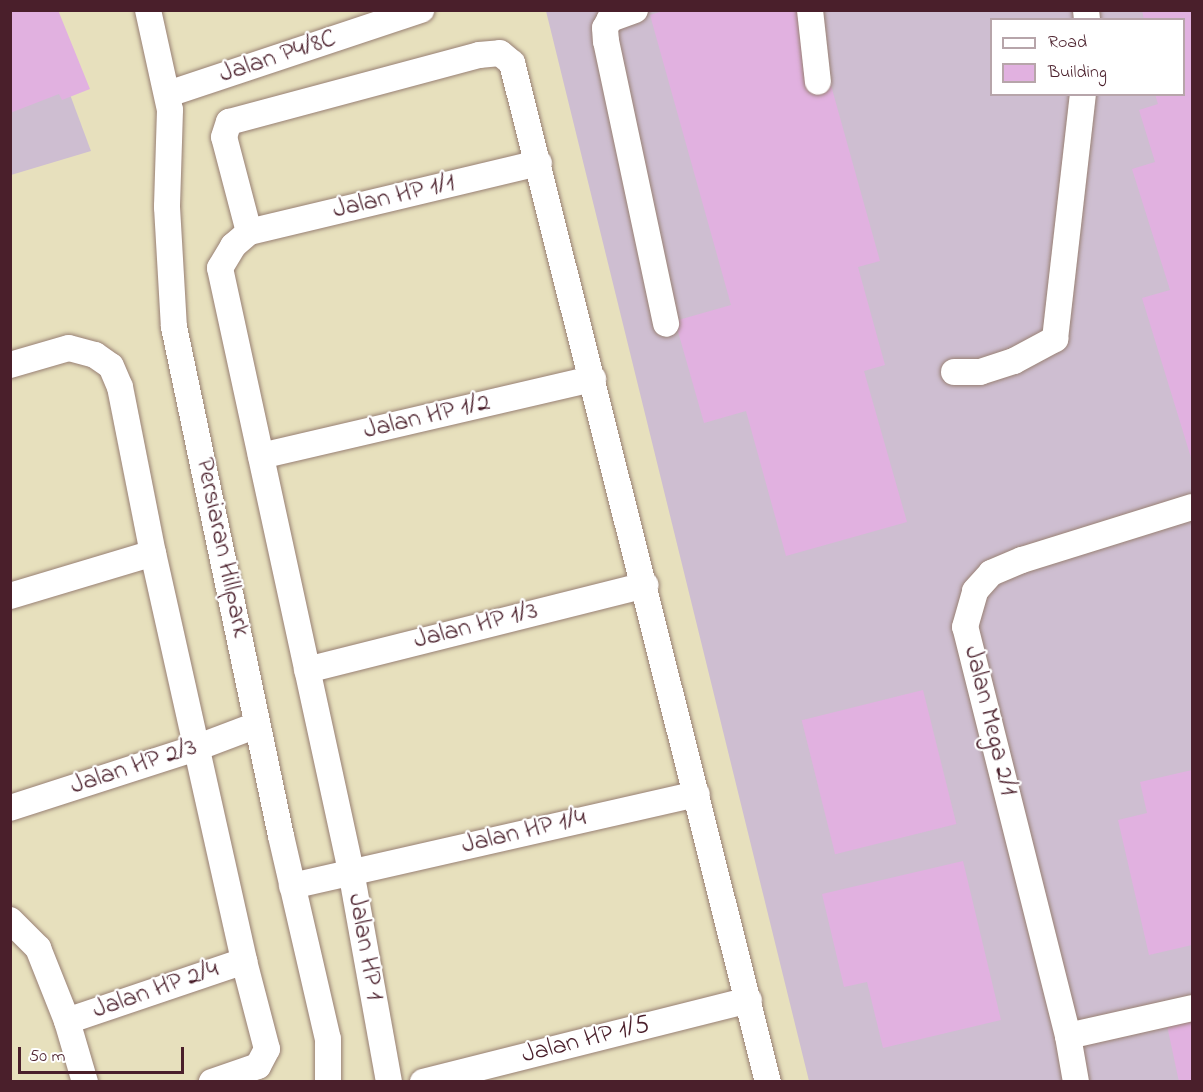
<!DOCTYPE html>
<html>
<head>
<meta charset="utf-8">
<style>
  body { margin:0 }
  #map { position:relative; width:1203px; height:1092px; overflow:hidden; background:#e7e0bd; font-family:"Indie Flower",sans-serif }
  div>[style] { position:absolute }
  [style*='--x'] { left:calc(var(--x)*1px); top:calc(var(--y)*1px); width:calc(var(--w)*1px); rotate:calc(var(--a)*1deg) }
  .industrial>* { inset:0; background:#cebed1 }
  .building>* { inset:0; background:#e1b1e0; transform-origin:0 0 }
  .roads { filter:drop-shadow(0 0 2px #988074) drop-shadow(0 0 2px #988074) }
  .minor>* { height:26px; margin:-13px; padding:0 13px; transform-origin:13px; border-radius:13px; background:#fff }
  span { translate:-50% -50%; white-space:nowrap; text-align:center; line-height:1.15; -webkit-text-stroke:4.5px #fff; paint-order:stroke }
  .street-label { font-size:26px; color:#4a1f2b }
  .frame { position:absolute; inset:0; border:12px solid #4a1f2b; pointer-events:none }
  .legend { position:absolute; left:990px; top:18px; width:195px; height:78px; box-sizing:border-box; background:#fff; border:2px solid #b7a5aa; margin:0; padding:8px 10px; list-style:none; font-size:18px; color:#4a1f2b }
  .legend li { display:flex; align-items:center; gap:12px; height:30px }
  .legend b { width:30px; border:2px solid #b7a5aa }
  .scale { position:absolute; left:18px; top:1047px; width:166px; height:27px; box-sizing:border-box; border:3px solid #4a1f2b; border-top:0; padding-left:8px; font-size:18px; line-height:21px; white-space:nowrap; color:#4a1f2b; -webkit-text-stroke:4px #fff; paint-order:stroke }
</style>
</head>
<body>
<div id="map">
  <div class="industrial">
    <i style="clip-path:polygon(11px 11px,39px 11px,91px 151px,11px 175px)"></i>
    <i style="clip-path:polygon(evenodd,546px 11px,1192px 11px,1192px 1081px,809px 1081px,546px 11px,992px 20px,1184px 20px,1184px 94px,992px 94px,992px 20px)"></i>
  </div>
  <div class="building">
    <i style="clip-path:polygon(10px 10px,58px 10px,90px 89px,62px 100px,59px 94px,10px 113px)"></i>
    <i style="clip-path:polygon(666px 10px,810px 10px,880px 261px,858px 267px,885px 365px,864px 371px,907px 522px,786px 556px,746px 411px,704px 423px,675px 321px,731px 305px,650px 15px)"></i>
    <i style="clip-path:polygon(1142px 10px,1192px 10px,1192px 461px,1142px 298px,1170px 290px,1132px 169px,1155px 162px,1139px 110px,1158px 104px,1155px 94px,1184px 94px,1184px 20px,1144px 20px)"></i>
    <i style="left:923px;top:690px;width:138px;height:125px;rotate:76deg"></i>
    <i style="clip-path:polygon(1192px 770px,1192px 945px,1149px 955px,1118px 820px,1147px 813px,1140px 782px)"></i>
    <i style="clip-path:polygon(963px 861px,1001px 1020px,883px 1048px,867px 982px,844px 987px,822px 894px)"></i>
    <i style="clip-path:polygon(1192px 1010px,1192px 1082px,1179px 1082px,1165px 1016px)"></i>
  </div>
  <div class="roads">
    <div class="minor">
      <i style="--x:148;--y:10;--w:102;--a:77.6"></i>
      <i style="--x:170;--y:110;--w:97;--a:91.8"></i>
      <i style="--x:167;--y:207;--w:120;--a:86.7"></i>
      <i style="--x:174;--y:327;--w:520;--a:78.13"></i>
      <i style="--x:281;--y:836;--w:208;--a:77"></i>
      <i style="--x:328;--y:1039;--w:43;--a:90"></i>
      <i style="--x:635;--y:10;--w:27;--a:160"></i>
      <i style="--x:610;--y:19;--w:10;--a:119"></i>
      <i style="--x:605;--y:28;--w:13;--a:86"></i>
      <i style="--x:606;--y:41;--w:289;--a:78"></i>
      <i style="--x:810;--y:10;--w:72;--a:83.7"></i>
      <i style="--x:1086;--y:10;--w:10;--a:84"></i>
      <i style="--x:168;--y:94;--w:267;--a:-18.4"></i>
      <i style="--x:249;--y:232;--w:98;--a:-104.7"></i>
      <i style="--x:224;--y:137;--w:16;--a:-72"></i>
      <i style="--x:229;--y:122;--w:259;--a:-15"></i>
      <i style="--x:479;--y:55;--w:21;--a:-5"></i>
      <i style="--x:500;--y:53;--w:16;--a:40"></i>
      <i style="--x:512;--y:63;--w:1051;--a:75.9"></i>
      <i style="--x:10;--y:365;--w:61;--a:-16.1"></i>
      <i style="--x:69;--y:348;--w:27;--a:15"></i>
      <i style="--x:95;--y:355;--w:19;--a:35"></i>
      <i style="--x:111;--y:366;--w:23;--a:67"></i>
      <i style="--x:120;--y:387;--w:169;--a:78.8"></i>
      <i style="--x:153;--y:553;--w:418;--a:77.4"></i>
      <i style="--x:244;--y:961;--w:91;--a:75.4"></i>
      <i style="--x:267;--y:1049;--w:19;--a:118"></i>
      <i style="--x:258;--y:1066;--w:49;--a:160.8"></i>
      <i style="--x:954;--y:372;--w:26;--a:0"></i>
      <i style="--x:980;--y:372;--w:36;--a:-18"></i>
      <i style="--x:1014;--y:361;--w:47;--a:-28.2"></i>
      <i style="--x:1055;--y:339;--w:247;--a:-83.5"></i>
      <i style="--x:261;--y:456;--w:341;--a:-13.1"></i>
      <i style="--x:10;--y:596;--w:149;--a:-16.7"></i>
      <i style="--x:307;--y:670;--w:349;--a:-14.1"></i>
      <i style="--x:10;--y:808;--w:195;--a:-17.9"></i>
      <i style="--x:196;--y:748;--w:65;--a:-20.7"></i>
      <i style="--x:292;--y:886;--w:415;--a:-12.8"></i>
      <i style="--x:10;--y:920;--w:40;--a:45"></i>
      <i style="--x:38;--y:948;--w:79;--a:68.3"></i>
      <i style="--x:67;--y:1021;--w:64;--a:73.6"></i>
      <i style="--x:67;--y:1021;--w:187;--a:-18.7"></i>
      <i style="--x:1068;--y:1036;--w:127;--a:-12.7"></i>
      <i style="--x:389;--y:1082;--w:214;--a:-100.2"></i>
      <i style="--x:351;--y:871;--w:617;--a:-102.26"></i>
      <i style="--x:220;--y:268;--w:26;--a:-59"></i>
      <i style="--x:233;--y:246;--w:21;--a:-41"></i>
      <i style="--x:249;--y:232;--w:298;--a:-13.4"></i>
      <i style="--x:423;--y:1082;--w:336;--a:-14.1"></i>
      <i style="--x:1076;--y:1082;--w:47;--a:-99.9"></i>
      <i style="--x:1068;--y:1036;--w:422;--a:-104.1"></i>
      <i style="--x:965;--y:627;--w:37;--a:-74"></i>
      <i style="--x:975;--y:591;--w:24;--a:-48"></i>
      <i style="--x:991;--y:573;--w:34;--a:-23"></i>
      <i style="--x:1022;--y:560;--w:178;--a:-17.3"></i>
    </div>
  </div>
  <div class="street-label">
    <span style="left:278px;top:58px;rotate:-18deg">Jalan P4/8C</span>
    <span style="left:394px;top:198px;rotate:-13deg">Jalan HP 1/1</span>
    <span style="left:427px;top:418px;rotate:-13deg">Jalan HP 1/2</span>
    <span style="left:221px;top:548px;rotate:78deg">Persiaran Hillpark</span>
    <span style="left:476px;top:627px;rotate:-14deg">Jalan HP 1/3</span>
    <span style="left:989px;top:721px;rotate:76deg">Jalan Mega 2/1</span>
    <span style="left:134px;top:768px;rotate:-18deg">Jalan HP 2/3</span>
    <span style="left:524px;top:833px;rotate:-13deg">Jalan HP 1/4</span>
    <span style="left:364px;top:947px;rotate:80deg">Jalan HP 1</span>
    <span style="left:156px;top:991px;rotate:-19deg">Jalan HP 2/4</span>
    <span style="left:586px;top:1041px;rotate:-14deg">Jalan HP 1/5</span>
  </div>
  <div class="frame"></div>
  <ul class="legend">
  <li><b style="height:8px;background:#fff"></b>Road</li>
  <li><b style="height:16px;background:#e1b1e0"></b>Building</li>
  </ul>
  <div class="scale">50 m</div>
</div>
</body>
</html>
